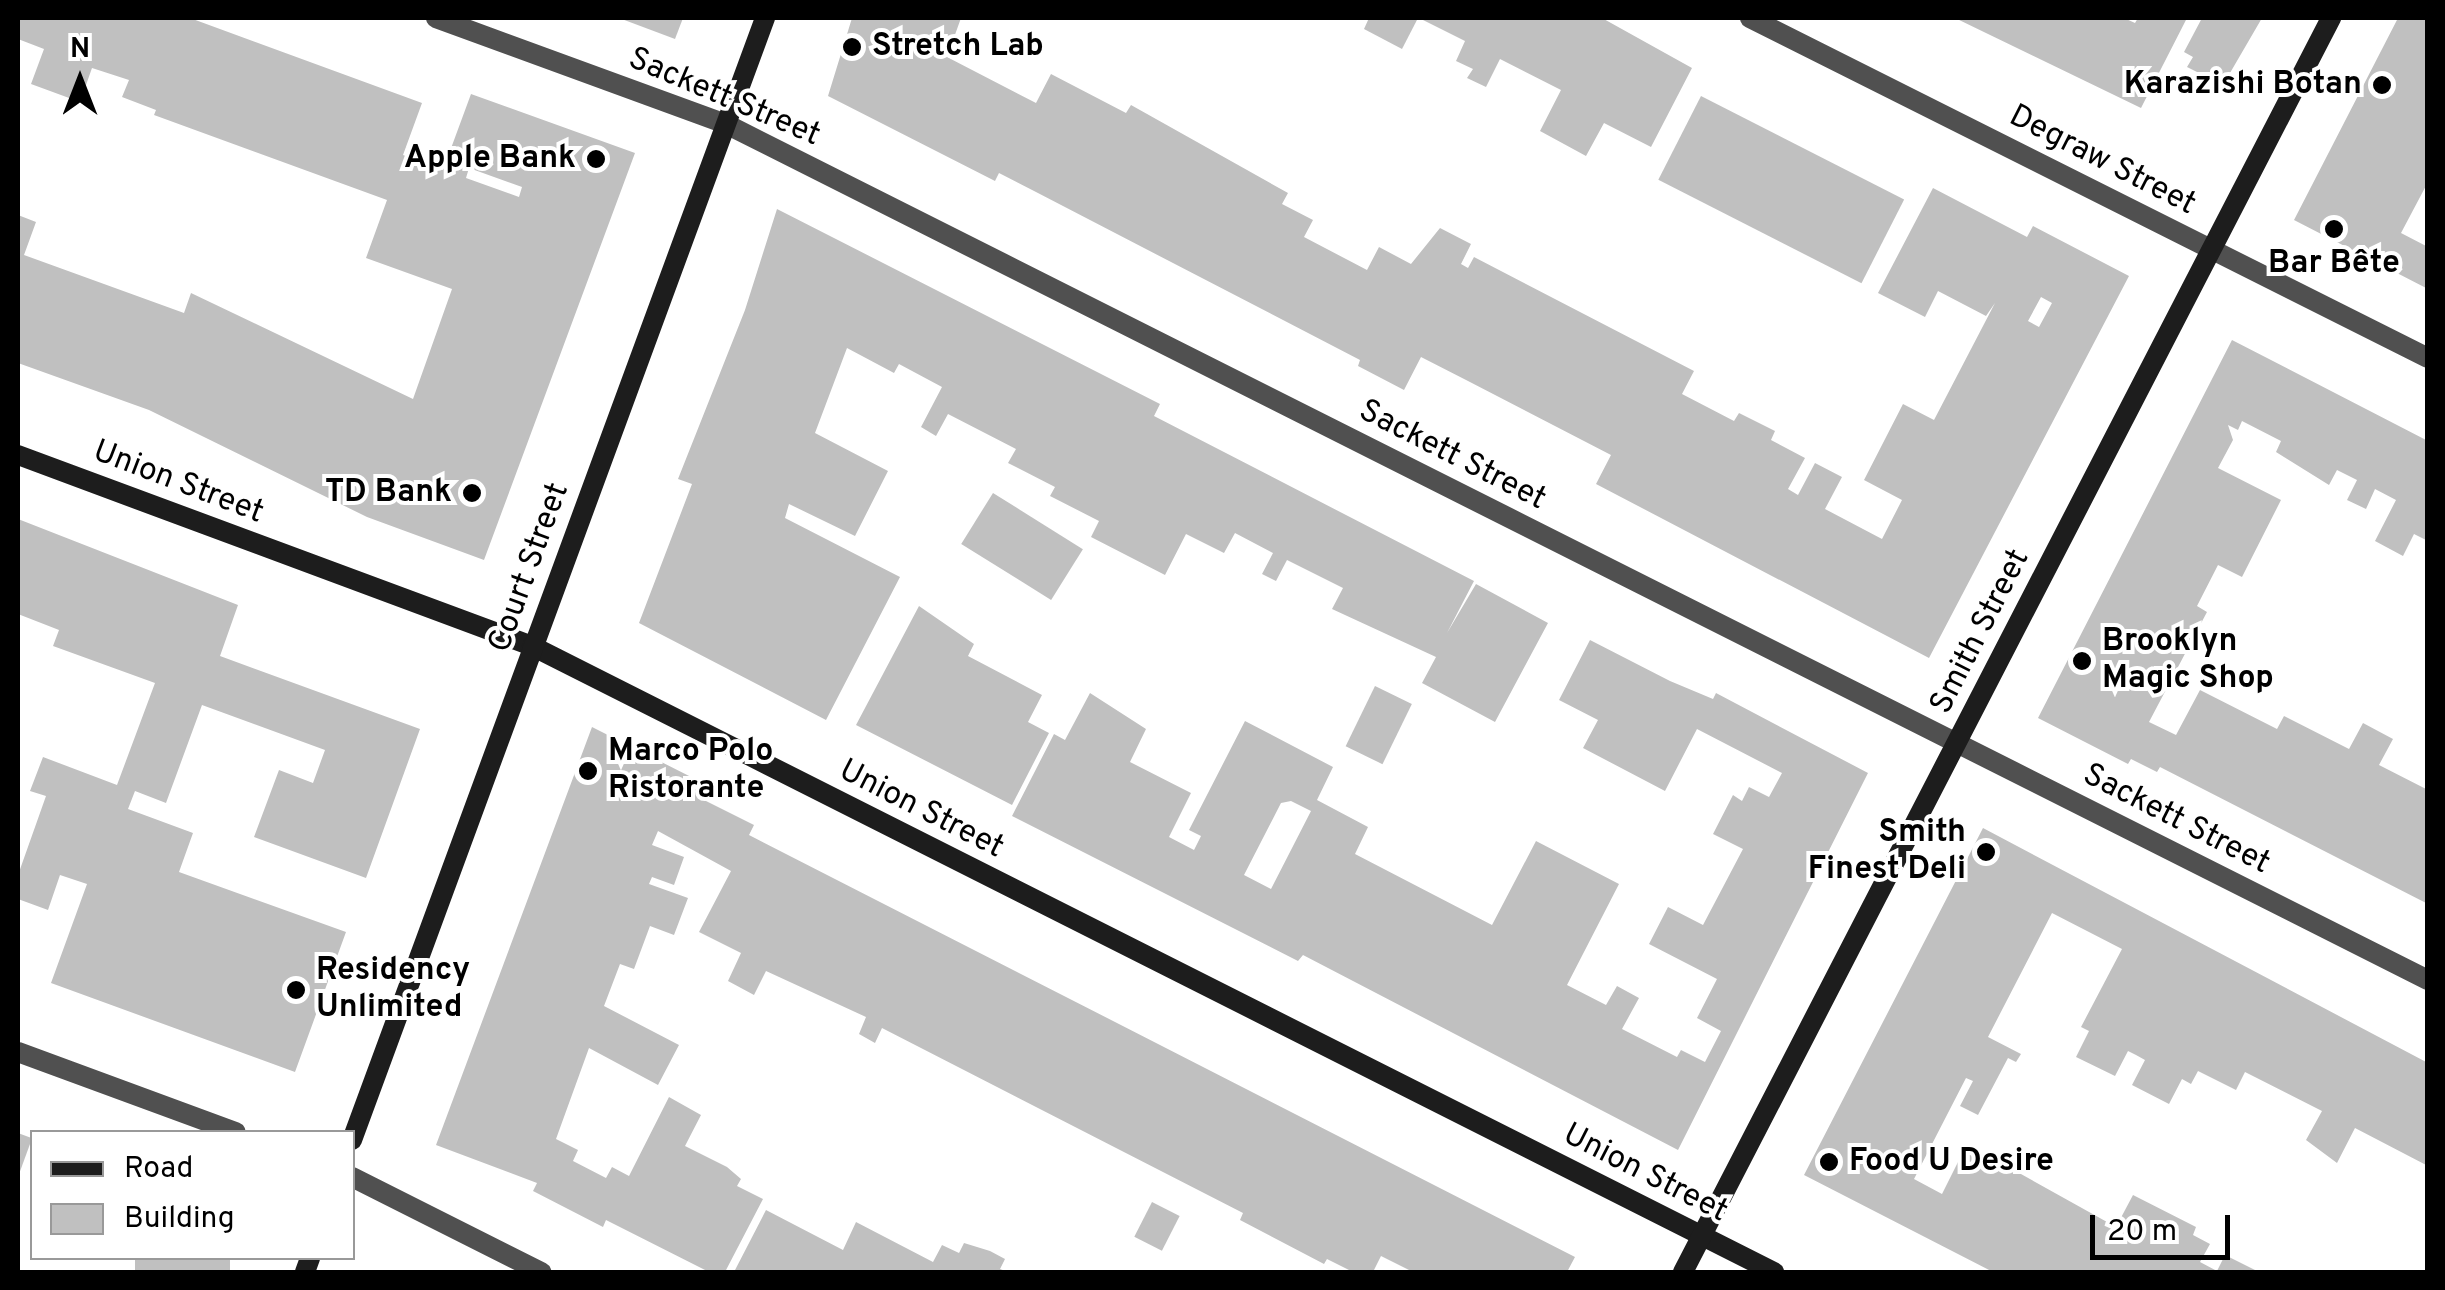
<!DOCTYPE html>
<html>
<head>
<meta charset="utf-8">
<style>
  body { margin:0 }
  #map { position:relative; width:2445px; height:1290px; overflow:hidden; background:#fff; font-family:Overpass,sans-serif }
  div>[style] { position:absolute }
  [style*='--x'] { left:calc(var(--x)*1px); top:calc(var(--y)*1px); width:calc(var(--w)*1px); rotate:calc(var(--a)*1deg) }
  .building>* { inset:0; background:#c0c0c0; transform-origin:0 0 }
  .street>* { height:20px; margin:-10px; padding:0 10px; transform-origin:10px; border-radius:10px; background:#505050 }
  .secondary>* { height:20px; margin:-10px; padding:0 10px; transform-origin:10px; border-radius:10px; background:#1d1d1d }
  .dots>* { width:28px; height:28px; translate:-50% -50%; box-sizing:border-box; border:5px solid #fff; border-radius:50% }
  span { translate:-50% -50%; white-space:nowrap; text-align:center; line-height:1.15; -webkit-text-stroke:8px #fff; paint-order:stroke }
  .poi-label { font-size:32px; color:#000; font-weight:700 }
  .left { translate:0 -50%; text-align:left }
  .right { translate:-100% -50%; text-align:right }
  .street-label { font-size:32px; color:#000 }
  .frame { position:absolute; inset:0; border:20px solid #000; pointer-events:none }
  .legend { position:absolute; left:30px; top:1130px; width:325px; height:130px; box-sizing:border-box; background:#fff; border:2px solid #999; margin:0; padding:12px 18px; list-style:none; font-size:30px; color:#000 }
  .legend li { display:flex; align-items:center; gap:20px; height:50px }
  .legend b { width:50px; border:2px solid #999 }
  .north { position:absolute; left:30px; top:30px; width:100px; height:100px; -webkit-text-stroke:8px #fff; paint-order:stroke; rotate:0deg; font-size:28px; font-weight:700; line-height:40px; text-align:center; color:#000 }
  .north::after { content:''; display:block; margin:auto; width:35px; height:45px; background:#000; clip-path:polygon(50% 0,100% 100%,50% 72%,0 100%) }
  .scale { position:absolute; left:2090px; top:1215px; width:140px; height:45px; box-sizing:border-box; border:5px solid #000; border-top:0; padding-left:12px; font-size:30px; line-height:35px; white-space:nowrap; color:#000; -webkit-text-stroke:8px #fff; paint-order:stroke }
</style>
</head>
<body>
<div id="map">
  <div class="building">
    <i style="clip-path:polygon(evenodd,18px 18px,190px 18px,422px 103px,403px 155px,443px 170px,471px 94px,635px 153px,484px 560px,367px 517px,149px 410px,18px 363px,18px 215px,36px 222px,24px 255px,184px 313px,191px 293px,413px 399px,452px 289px,366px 258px,387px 200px,154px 115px,156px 110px,122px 97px,129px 80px,92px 68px,80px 102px,31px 84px,44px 49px,18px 39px,18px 18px,469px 168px,522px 187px,519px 197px,466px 178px,469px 168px)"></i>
    <i style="clip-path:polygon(619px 18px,683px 18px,675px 39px)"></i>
    <i style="clip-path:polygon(evenodd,852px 18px,961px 18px,947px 57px,1036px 103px,1051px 74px,1126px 113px,1131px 105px,1288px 193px,1282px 204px,1313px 220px,1304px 237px,1367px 270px,1379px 247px,1411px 264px,1440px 228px,1471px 244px,1461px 264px,1468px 268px,1474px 257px,1694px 371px,1682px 394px,1734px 421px,1739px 413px,1775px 431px,1771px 440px,1805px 458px,1788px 489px,1798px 495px,1815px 463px,1842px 477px,1825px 509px,1882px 539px,1902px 500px,1864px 480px,1903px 404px,1934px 420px,1995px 303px,1986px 316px,1938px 291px,1925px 317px,1878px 293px,1933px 188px,2027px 237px,2033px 226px,2129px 276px,1929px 658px,1596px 484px,1611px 455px,1468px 381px,1421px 357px,1404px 390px,1358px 366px,1360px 360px,1036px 192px,999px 173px,995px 181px,828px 96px,852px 18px,2041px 297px,2052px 303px,2039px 327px,2028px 321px,2041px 297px)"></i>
    <i style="clip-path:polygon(1369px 18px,1418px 18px,1402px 49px,1364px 29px)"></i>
    <i style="clip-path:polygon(1419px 18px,1602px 18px,1692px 68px,1651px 147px,1604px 123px,1586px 156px,1540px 131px,1561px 90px,1500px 59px,1486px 87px,1467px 78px,1473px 69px,1456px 61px,1465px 41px)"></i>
    <i style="clip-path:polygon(1955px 18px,2124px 18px,2135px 23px,2138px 18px,2187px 18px,2141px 108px)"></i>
    <i style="clip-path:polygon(2202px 18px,2262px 18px,2223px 85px,2187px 67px,2193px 57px,2184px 52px)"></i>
    <i style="clip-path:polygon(2398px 18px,2428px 18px,2428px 182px,2401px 233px,2428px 247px,2428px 289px,2294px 220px)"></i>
    <i style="left:1701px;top:96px;width:228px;height:94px;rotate:27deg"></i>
    <i style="clip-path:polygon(777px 209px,1160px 404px,1154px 416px,1474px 581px,1447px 633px,1476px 584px,1548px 623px,1495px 722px,1422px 683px,1436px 657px,1332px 609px,1343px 588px,1287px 560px,1276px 581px,1262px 574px,1273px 553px,1235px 533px,1224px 553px,1186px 534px,1165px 575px,1091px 537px,1099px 521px,1050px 496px,1055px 487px,1008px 463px,1016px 449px,948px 414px,936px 436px,921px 427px,942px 387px,899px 364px,894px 373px,847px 348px,815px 433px,888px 471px,855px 536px,789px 504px,785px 518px,900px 577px,826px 720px,639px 623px,692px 484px,678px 479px,745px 310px)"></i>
    <i style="clip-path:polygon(2232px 340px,2428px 441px,2428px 541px,2414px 534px,2403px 556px,2375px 541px,2396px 500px,2375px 489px,2366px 509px,2347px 500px,2357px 480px,2337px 470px,2329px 485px,2276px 452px,2281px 441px,2242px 421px,2238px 430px,2228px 425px,2233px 440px,2218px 468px,2281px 500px,2242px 577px,2218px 565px,2197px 606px,2207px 612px,2149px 722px,2176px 735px,2200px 690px,2277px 729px,2284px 716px,2349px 749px,2363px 723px,2393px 739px,2379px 765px,2428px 790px,2428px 904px,2160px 767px,2157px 772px,2131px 759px,2128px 764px,2038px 718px)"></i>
    <i style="left:993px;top:493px;width:106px;height:60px;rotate:32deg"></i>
    <i style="clip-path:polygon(18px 519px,238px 605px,220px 656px,420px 729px,366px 878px,254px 837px,279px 770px,313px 783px,325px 750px,202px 705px,166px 803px,135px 791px,128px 809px,193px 833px,179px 872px,346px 932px,295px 1072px,51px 983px,87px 884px,60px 875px,48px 910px,18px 899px,18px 875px,46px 796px,30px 791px,43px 757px,117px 785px,155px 683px,53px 646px,59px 630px,18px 614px)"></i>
    <i style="clip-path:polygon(919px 606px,974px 644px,968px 656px,1042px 695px,1028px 722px,1049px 733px,1012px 805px,856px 725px)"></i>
    <i style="clip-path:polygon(evenodd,1590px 640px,1670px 681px,1713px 699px,1716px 693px,1868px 773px,1678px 1150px,1303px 955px,1298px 961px,1012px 816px,1054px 734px,1065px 740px,1090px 693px,1146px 729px,1130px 762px,1191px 793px,1169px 837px,1194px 850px,1201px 836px,1189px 830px,1245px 721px,1333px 767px,1317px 800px,1368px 827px,1355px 854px,1492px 925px,1536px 841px,1619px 884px,1567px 985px,1606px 1005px,1617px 986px,1639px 998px,1622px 1029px,1677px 1057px,1681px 1050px,1705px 1062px,1721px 1031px,1697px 1018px,1717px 979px,1649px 944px,1668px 907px,1703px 925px,1743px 849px,1713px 834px,1733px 795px,1742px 801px,1749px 787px,1769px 797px,1782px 773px,1697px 729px,1665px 791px,1583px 748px,1598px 720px,1559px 700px,1590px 640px,1291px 801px,1311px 811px,1271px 889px,1244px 875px,1281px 803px,1291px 801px)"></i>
    <i style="left:1375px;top:686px;width:41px;height:67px;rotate:26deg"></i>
    <i style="clip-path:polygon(592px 727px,707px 785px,700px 798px,754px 825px,749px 835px,1575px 1257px,1567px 1272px,1413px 1272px,1381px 1256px,1373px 1272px,1353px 1272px,1327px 1259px,1324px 1264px,1240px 1220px,1243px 1213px,882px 1028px,875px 1043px,859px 1034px,866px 1017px,766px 971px,754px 995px,728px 981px,741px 953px,699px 932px,731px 871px,658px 831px,652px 845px,684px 857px,674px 885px,652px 877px,649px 884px,688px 898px,674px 935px,650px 926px,634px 969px,620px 964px,604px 1006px,679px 1045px,658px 1085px,589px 1048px,556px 1139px,578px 1150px,573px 1161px,606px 1178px,612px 1167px,629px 1176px,669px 1097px,701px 1115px,685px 1146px,727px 1167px,741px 1179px,737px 1186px,763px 1199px,725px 1272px,709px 1272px,606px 1220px,603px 1227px,533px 1191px,537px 1183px,436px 1145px)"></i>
    <i style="clip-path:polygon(1983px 828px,2428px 1063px,2428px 1166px,2355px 1128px,2337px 1163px,2306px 1140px,2322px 1111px,2245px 1072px,2236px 1090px,2198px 1071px,2191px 1084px,2182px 1079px,2169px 1104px,2132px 1085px,2145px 1060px,2136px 1055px,2128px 1051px,2115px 1076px,2076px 1057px,2089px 1031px,2081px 1027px,2122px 949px,2052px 913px,1988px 1037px,2021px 1054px,2016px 1062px,2008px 1058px,1978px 1115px,1960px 1106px,1973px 1081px,1966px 1078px,1914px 1179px,1942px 1194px,1967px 1144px,2116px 1227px,2133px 1195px,2196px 1227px,2193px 1235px,2210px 1244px,2200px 1262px,2217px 1271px,2225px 1255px,2259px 1272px,1993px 1272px,1804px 1175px)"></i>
    <i style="left:18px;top:1133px;width:15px;height:101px;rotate:20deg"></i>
    <i style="left:1152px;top:1202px;width:31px;height:39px;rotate:27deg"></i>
    <i style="clip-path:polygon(766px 1210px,843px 1250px,856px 1222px,933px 1262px,942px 1245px,959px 1253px,964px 1243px,990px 1251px,1005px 1259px,1000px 1269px,1008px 1272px,734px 1272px)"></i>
    <i style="left:135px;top:1258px;width:95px;height:15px"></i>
  </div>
  <div class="street">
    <i style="--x:436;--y:18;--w:309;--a:20.1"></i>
    <i style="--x:726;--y:124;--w:1905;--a:26.7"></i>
    <i style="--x:1750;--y:18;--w:758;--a:26.63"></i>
    <i style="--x:18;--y:1052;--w:232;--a:20.2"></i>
    <i style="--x:352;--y:1177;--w:212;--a:26.7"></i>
  </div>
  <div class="secondary">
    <i style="--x:18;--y:455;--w:548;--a:20.38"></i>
    <i style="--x:532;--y:646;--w:1391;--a:26.75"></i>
    <i style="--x:352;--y:1140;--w:1196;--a:-69.79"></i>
    <i style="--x:305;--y:1272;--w:15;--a:-70"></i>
    <i style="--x:1683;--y:1272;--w:1412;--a:-62.67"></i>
  </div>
  <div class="dots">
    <i style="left:852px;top:47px;background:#000"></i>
    <i style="left:2382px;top:85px;background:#000"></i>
    <i style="left:596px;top:159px;background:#000"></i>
    <i style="left:2334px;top:229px;background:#000"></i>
    <i style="left:472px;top:493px;background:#000"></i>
    <i style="left:2082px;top:661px;background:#000"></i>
    <i style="left:588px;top:771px;background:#000"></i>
    <i style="left:1986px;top:852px;background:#000"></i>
    <i style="left:296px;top:990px;background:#000"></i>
    <i style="left:1829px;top:1162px;background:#000"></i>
  </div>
  <div class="poi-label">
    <span class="left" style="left:872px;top:47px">Stretch Lab</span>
    <span class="right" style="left:2362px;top:85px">Karazishi Botan</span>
    <span class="right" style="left:576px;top:159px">Apple Bank</span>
    <span style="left:2334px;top:264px">Bar Bête</span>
    <span class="right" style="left:452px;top:493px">TD Bank</span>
    <span class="left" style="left:2102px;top:661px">Brooklyn<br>Magic Shop</span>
    <span class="left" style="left:608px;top:771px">Marco Polo<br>Ristorante</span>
    <span class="right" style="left:1966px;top:852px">Smith<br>Finest Deli</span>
    <span class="left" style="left:316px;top:990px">Residency<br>Unlimited</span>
    <span class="left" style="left:1849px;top:1162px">Food U Desire</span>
  </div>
  <div class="street-label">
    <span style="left:724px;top:98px;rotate:23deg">Sackett Street</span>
    <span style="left:2102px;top:161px;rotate:27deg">Degraw Street</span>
    <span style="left:1452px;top:456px;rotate:27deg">Sackett Street</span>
    <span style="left:178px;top:483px;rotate:21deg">Union Street</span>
    <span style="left:530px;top:568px;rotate:-70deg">Court Street</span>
    <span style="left:1981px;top:632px;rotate:-63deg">Smith Street</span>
    <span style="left:921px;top:810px;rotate:27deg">Union Street</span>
    <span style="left:2176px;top:820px;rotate:27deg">Sackett Street</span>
    <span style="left:1645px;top:1174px;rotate:27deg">Union Street</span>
  </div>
  <div class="frame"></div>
  <ul class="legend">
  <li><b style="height:12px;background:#1d1d1d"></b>Road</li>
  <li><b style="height:28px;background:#c0c0c0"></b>Building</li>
  </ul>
  <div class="north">N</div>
  <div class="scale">20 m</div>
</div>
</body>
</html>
